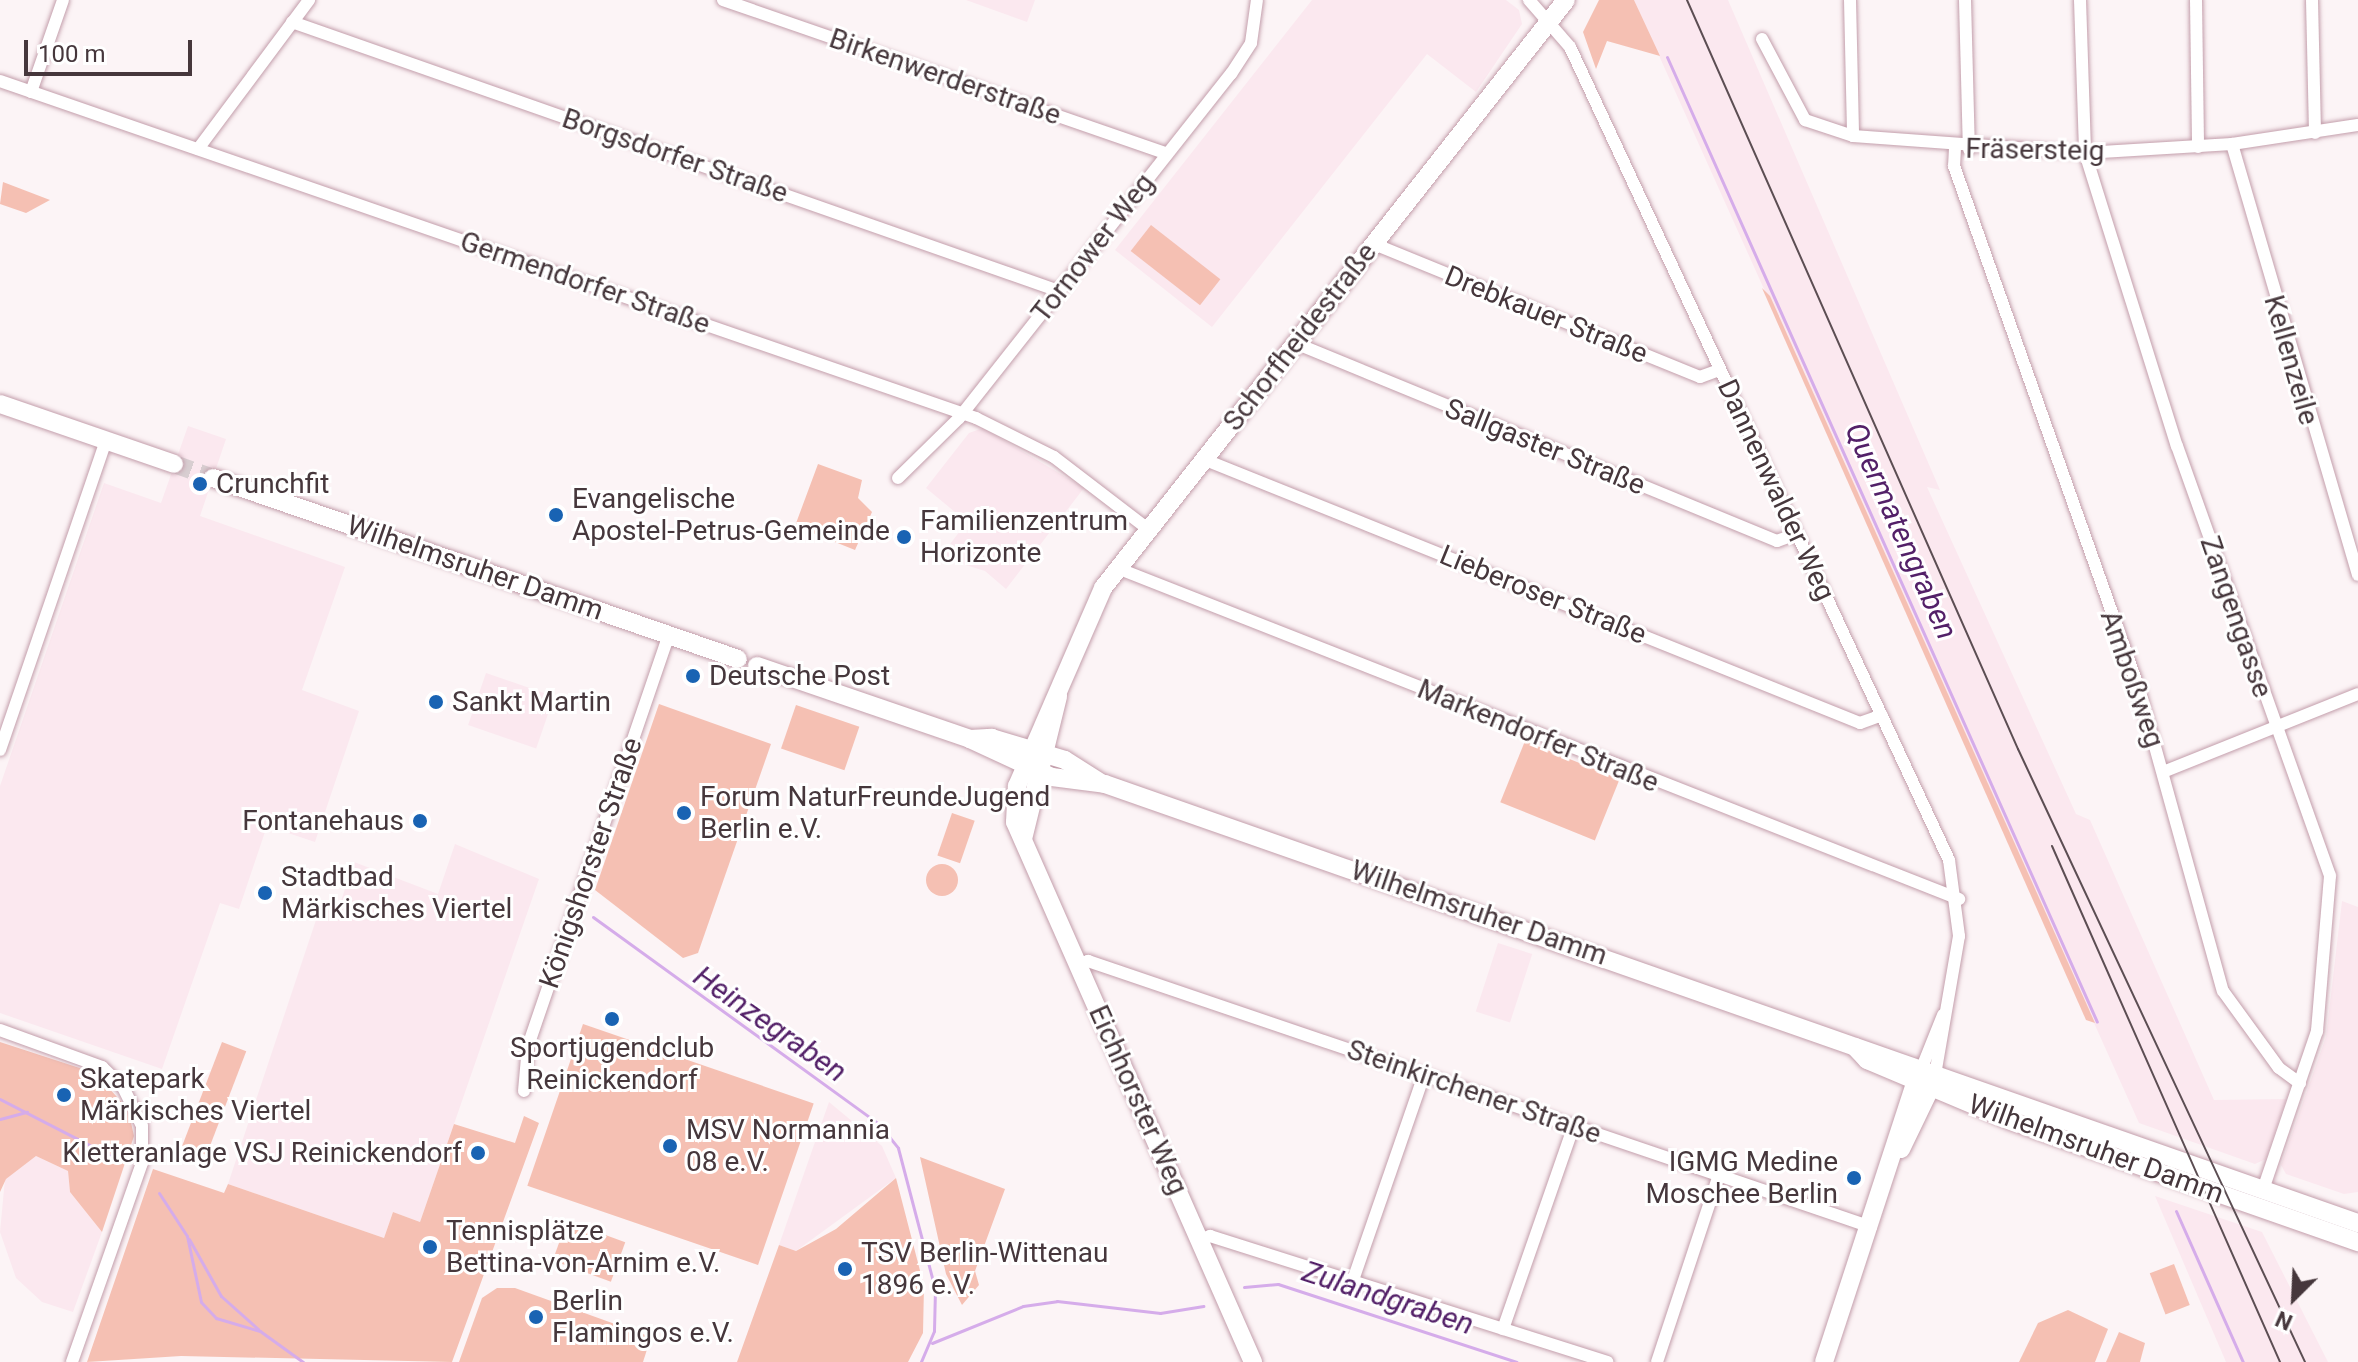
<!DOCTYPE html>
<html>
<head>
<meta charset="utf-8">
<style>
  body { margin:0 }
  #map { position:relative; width:2358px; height:1362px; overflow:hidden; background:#fcf4f6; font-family:Roboto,sans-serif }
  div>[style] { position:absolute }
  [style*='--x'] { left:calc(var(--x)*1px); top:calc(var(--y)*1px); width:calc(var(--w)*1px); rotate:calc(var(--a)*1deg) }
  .built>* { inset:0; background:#fbe8ef; transform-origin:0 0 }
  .green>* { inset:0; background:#f5c0b3; transform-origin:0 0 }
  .round { border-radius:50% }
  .stream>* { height:3px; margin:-1.5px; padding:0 1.5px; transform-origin:1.5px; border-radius:1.5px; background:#d5acea }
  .secondary-tunnel>* { height:18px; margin-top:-9px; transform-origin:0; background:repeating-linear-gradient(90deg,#d8ced1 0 18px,transparent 0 27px) }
  .roads { filter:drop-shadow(0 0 2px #c39eab) drop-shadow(0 0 2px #c39eab) }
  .street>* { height:12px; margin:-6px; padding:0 6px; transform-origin:6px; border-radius:6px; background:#fff }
  .secondary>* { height:18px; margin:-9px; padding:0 9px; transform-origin:9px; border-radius:9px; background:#fff }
  .tram>* { height:2px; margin:-1px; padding:0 1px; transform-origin:1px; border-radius:1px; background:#5c4e53 }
  .dots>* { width:22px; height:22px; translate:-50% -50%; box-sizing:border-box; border:4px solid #fff; border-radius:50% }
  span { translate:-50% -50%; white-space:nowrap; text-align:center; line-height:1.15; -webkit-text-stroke:6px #fff; paint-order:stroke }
  .street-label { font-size:28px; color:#46373c }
  .poi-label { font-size:28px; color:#46373c }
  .left { translate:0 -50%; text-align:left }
  .right { translate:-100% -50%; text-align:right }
  .water-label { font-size:30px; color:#532068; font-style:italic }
  .north { position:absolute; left:2254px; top:1258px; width:80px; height:80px; -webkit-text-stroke:6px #fff; paint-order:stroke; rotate:204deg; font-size:22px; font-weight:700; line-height:32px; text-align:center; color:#46373c }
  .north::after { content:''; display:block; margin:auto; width:28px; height:36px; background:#46373c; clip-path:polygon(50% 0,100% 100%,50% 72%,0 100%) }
  .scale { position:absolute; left:24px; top:40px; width:168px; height:36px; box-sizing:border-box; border:4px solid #46373c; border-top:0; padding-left:10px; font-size:24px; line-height:28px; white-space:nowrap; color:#46373c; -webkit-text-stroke:6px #fff; paint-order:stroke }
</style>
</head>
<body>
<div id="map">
  <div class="built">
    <i style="clip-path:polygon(966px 0,1035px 0,1027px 22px)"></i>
    <i style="clip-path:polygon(1312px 0,1506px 0,1519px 10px,1522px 24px,1476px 92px,1427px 54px,1212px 327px,1115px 250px)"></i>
    <i style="clip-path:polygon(1634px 0,1728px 0,1940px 490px,1927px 487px,2076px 814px,2090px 820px,2214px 1100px,2286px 1099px,2266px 1159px,2255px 1164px,2139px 1123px)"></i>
    <i style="clip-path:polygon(188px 426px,226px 439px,200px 516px,345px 567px,302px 690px,359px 711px,315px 842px,267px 826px,239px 909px,220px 903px,162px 1069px,0 1013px,0 786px,104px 483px,161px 503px)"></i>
    <i style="clip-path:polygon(983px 428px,1084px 488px,1006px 589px,985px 571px,940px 557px,967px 522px,926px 488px,969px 433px)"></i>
    <i style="left:486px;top:673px;width:72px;height:55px;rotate:19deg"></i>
    <i style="clip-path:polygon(455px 844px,539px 879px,420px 1222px,393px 1212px,384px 1238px,228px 1184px,320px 908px,337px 913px,354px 862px,438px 894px)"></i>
    <i style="clip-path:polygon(2342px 901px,2358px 907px,2358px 1192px,2344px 1194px,2286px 1174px,2281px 1165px,2326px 1037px)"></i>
    <i style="left:1498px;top:943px;width:36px;height:72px;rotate:18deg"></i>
    <i style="clip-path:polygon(829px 1102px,882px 1146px,896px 1178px,796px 1251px,779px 1245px)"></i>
    <i style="clip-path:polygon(36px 1156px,68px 1171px,70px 1192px,102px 1232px,73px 1312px,42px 1302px,16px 1278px,0 1232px,5px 1179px)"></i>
    <i style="clip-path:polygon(2155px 1196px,2262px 1232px,2328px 1362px,2226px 1362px)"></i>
  </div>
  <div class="green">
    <i style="clip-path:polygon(1599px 0,1634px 0,1660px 56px,1607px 41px,1596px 69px,1583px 32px)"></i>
    <i style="clip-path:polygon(3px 182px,50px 200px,26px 213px,0 204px)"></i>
    <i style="left:1151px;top:225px;width:88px;height:33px;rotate:38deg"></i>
    <i style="clip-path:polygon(1762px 288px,1770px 296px,2095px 1023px,2086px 1020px)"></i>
    <i style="clip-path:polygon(818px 464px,862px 480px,858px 498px,872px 512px,855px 550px,795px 526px)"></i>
    <i style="clip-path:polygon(659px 704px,771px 744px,698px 953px,683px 958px,595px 890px)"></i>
    <i style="left:796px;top:705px;width:67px;height:46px;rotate:19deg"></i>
    <i style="left:1525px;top:741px;width:102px;height:66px;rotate:22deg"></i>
    <i style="left:952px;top:813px;width:24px;height:45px;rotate:19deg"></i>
    <i class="round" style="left:926px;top:864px;width:32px;height:32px"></i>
    <i style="left:583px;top:1024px;width:244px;height:171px;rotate:19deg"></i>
    <i style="clip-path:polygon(0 1042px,95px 1073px,128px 1109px,134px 1136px,102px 1232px,70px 1192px,68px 1171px,36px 1156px,6px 1179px,0 1192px)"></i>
    <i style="left:222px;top:1042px;width:26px;height:111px;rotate:21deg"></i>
    <i style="clip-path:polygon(524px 1116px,539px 1123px,452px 1362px,181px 1356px,87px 1362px,153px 1169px,224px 1193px,228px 1184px,384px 1238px,393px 1212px,420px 1222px,454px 1124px,515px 1143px)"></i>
    <i style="clip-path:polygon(920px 1157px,1005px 1189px,975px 1271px,979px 1285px,962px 1305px,946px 1274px)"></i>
    <i style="clip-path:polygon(896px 1178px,924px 1286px,923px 1333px,908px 1362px,737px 1362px,779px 1245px,796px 1251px,836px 1229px)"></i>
    <i style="left:567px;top:1221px;width:62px;height:42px;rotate:20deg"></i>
    <i style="left:2174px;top:1264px;width:44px;height:26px;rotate:69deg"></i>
    <i style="clip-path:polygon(497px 1288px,515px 1288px,651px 1337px,643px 1362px,459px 1362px,482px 1298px)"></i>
    <i style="clip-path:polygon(2068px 1310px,2108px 1329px,2095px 1362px,2019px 1362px,2038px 1323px)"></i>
    <i style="clip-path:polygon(2119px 1332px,2145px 1343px,2140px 1362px,2106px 1362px)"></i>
  </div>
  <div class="stream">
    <i style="--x:1667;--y:57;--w:1056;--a:65.98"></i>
    <i style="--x:593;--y:917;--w:352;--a:35.9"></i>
    <i style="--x:878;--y:1123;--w:32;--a:51"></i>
    <i style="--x:898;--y:1148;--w:146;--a:75.3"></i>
    <i style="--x:935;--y:1289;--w:42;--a:91.4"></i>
    <i style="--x:934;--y:1331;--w:34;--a:113"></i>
    <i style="--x:0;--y:1099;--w:127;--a:27.2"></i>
    <i style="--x:0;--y:1119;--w:28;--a:-15"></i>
    <i style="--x:159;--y:1193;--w:51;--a:56.9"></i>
    <i style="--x:187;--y:1236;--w:67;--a:78"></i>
    <i style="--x:201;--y:1302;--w:22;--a:47"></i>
    <i style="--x:216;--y:1318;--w:46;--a:16.5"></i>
    <i style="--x:260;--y:1331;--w:53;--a:35.8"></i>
    <i style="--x:2176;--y:1211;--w:165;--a:66.1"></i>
    <i style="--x:189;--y:1239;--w:65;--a:60.7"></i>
    <i style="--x:221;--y:1296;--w:50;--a:41.7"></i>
    <i style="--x:1244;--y:1287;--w:34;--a:-5"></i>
    <i style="--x:1278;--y:1284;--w:251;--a:18.1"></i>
    <i style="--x:932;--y:1343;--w:98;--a:-22.1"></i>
    <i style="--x:1023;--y:1306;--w:34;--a:-8"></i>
    <i style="--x:1057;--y:1301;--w:104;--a:6.6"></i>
    <i style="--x:1160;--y:1313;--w:44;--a:-9.2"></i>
  </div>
  <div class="secondary-tunnel">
    <i style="--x:174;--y:464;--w:41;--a:19.7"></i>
  </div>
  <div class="roads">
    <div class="street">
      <i style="--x:723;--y:0;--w:470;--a:19.1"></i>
      <i style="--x:1529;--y:0;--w:62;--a:48.9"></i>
      <i style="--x:1570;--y:47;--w:897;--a:65.01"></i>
      <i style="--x:1949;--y:860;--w:77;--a:82.5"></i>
      <i style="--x:1959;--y:936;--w:147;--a:99.8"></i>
      <i style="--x:1850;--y:0;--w:136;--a:88.7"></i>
      <i style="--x:1965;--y:0;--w:149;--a:88.5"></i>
      <i style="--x:2080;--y:0;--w:153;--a:88.1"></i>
      <i style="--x:2085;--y:153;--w:307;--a:72.6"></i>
      <i style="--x:2177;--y:446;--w:456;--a:70.4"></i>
      <i style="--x:2330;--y:876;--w:156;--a:94.8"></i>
      <i style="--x:2317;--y:1031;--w:168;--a:108.8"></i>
      <i style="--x:2196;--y:0;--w:147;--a:89.2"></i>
      <i style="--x:2312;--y:0;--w:133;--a:88.7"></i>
      <i style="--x:292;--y:22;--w:813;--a:19.33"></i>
      <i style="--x:1762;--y:39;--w:92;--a:62"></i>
      <i style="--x:1805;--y:120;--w:51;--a:18.4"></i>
      <i style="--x:1853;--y:136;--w:233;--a:4.2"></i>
      <i style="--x:2085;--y:153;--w:147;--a:-3.5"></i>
      <i style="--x:2232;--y:144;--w:127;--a:-8.6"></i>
      <i style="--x:0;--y:81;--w:1033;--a:19.05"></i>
      <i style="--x:976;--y:418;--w:87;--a:26.6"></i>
      <i style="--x:1054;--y:457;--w:118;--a:37.5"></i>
      <i style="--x:31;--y:92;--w:97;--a:-70.8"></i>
      <i style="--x:2232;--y:144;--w:449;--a:73.7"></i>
      <i style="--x:1955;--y:148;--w:18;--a:93"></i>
      <i style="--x:1954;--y:166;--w:555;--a:70.52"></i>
      <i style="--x:2139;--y:689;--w:313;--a:74.5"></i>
      <i style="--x:2223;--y:991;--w:95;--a:54"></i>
      <i style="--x:2279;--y:1068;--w:26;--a:36"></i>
      <i style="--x:198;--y:149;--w:186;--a:-53.3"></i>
      <i style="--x:1374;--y:244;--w:352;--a:22.2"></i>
      <i style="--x:1700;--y:377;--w:20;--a:-20"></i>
      <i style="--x:1295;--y:343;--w:521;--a:22.33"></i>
      <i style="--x:1777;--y:541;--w:20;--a:-20"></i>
      <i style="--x:1203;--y:459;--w:708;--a:21.89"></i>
      <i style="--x:1860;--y:723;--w:23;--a:-20"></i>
      <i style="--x:898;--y:478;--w:86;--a:-44.5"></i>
      <i style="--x:959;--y:418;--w:439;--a:-51.7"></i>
      <i style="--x:1231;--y:74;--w:37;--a:-57"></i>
      <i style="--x:1251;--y:43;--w:43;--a:-82.1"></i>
      <i style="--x:1117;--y:568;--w:905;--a:21.46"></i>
      <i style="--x:0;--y:750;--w:327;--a:-71.1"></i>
      <i style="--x:2163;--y:772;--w:210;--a:-21.8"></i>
      <i style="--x:1078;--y:965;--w:11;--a:-22"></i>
      <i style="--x:1088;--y:961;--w:827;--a:18.76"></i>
      <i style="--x:0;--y:1030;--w:109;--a:19.9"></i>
      <i style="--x:102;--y:1067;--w:29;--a:44"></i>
      <i style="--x:123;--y:1087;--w:43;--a:64"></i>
      <i style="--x:142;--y:1126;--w:37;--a:90"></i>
      <i style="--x:142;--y:1163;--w:211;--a:109.4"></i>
      <i style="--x:1919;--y:1075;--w:65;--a:-68.2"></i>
      <i style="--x:524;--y:1091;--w:45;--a:-84.9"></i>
      <i style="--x:528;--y:1046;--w:435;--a:-71.1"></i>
      <i style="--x:1200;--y:1240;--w:11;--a:-22"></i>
      <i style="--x:1210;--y:1236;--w:417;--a:17.6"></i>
      <i style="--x:1353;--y:1280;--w:217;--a:-70.9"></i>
      <i style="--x:1503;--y:1329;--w:216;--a:-70.8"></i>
      <i style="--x:1657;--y:1362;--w:198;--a:-71.7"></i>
    </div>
    <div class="secondary">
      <i style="--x:0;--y:404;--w:184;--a:19"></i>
      <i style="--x:213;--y:478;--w:555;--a:19.02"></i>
      <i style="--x:757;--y:666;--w:225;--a:18.9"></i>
      <i style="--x:970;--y:739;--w:90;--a:24.9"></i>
      <i style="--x:1052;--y:777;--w:53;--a:7.5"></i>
      <i style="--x:1105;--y:784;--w:1328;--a:19.31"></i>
      <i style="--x:970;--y:739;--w:22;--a:-3"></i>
      <i style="--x:992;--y:738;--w:76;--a:16.8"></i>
      <i style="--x:1065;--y:760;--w:43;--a:32.6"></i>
      <i style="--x:1023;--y:839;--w:147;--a:-76.2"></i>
      <i style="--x:1855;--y:1047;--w:18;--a:47"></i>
      <i style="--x:1867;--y:1060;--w:157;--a:22.8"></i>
      <i style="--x:2012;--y:1121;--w:367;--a:19.3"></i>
      <i style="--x:1901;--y:1149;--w:69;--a:-64.2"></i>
      <i style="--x:1253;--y:1362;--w:590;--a:-113.79"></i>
      <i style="--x:1015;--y:822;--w:36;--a:-87"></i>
      <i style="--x:1017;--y:786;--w:216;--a:-66.5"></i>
      <i style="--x:1103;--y:588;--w:748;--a:-51.78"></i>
      <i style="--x:1824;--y:1362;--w:296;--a:-71.9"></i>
    </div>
  </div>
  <div class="tram">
    <i style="--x:1687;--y:0;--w:819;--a:66.16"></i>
    <i style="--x:2018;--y:749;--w:677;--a:64.91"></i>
    <i style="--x:2052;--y:846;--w:564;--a:66.16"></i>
  </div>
  <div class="dots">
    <i style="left:200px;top:484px;background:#1963b3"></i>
    <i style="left:556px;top:515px;background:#1963b3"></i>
    <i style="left:904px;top:537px;background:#1963b3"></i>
    <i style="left:693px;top:676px;background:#1963b3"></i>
    <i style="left:436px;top:702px;background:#1963b3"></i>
    <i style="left:684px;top:813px;background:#1963b3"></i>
    <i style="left:420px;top:821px;background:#1963b3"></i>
    <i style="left:265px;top:893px;background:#1963b3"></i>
    <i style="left:612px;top:1019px;background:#1963b3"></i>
    <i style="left:64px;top:1095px;background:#1963b3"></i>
    <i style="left:670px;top:1146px;background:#1963b3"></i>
    <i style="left:478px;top:1153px;background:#1963b3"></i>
    <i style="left:1854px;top:1178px;background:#1963b3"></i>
    <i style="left:430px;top:1247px;background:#1963b3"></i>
    <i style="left:845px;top:1269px;background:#1963b3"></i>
    <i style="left:536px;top:1317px;background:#1963b3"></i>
  </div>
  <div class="street-label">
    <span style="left:945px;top:77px;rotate:19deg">Birkenwerderstraße</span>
    <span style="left:2035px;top:150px;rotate:1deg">Fräsersteig</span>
    <span style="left:675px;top:156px;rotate:19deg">Borgsdorfer Straße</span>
    <span style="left:1093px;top:248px;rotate:-52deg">Tornower Weg</span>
    <span style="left:585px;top:283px;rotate:19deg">Germendorfer Straße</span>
    <span style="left:1546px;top:315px;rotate:22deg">Drebkauer Straße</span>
    <span style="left:1300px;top:337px;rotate:-52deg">Schorfheidestraße</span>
    <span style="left:2291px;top:360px;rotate:74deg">Kellenzeile</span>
    <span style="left:1545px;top:447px;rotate:22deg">Sallgaster Straße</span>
    <span style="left:1776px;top:490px;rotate:65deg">Dannenwalder Weg</span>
    <span style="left:475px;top:568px;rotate:19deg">Wilhelmsruher Damm</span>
    <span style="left:1543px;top:595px;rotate:22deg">Lieberoser Straße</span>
    <span style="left:2236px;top:617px;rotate:71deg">Zangengasse</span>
    <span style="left:2132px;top:679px;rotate:71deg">Amboßweg</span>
    <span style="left:1538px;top:736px;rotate:22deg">Markendorfer Straße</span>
    <span style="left:591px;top:863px;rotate:-71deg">Königshorster Straße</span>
    <span style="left:1479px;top:913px;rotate:19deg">Wilhelmsruher Damm</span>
    <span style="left:1474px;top:1092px;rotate:19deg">Steinkirchener Straße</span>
    <span style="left:1138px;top:1100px;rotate:66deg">Eichhorster Weg</span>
    <span style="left:2096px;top:1149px;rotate:20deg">Wilhelmsruher Damm</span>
  </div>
  <div class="poi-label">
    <span class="left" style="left:216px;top:484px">Crunchfit</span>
    <span class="left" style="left:572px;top:515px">Evangelische<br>Apostel-Petrus-Gemeinde</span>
    <span class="left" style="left:920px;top:537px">Familienzentrum<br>Horizonte</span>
    <span class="left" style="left:709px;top:676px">Deutsche Post</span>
    <span class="left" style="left:452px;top:702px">Sankt Martin</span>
    <span class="left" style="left:700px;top:813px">Forum NaturFreundeJugend<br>Berlin e.V.</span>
    <span class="right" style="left:404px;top:821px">Fontanehaus</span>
    <span class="left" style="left:281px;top:893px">Stadtbad<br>Märkisches Viertel</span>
    <span style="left:612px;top:1064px">Sportjugendclub<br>Reinickendorf</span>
    <span class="left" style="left:80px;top:1095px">Skatepark<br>Märkisches Viertel</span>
    <span class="left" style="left:686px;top:1146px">MSV Normannia<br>08 e.V.</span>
    <span class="right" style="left:462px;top:1153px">Kletteranlage VSJ Reinickendorf</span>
    <span class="right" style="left:1838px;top:1178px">IGMG Medine<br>Moschee Berlin</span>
    <span class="left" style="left:446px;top:1247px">Tennisplätze<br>Bettina-von-Arnim e.V.</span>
    <span class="left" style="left:861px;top:1269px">TSV Berlin-Wittenau<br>1896 e.V.</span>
    <span class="left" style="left:552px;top:1317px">Berlin<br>Flamingos e.V.</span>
  </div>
  <div class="water-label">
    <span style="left:1901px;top:531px;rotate:66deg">Quermatengraben</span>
    <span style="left:770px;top:1024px;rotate:35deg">Heinzegraben</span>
    <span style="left:1388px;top:1298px;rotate:18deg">Zulandgraben</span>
  </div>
  <div class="north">N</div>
  <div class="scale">100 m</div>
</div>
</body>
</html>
